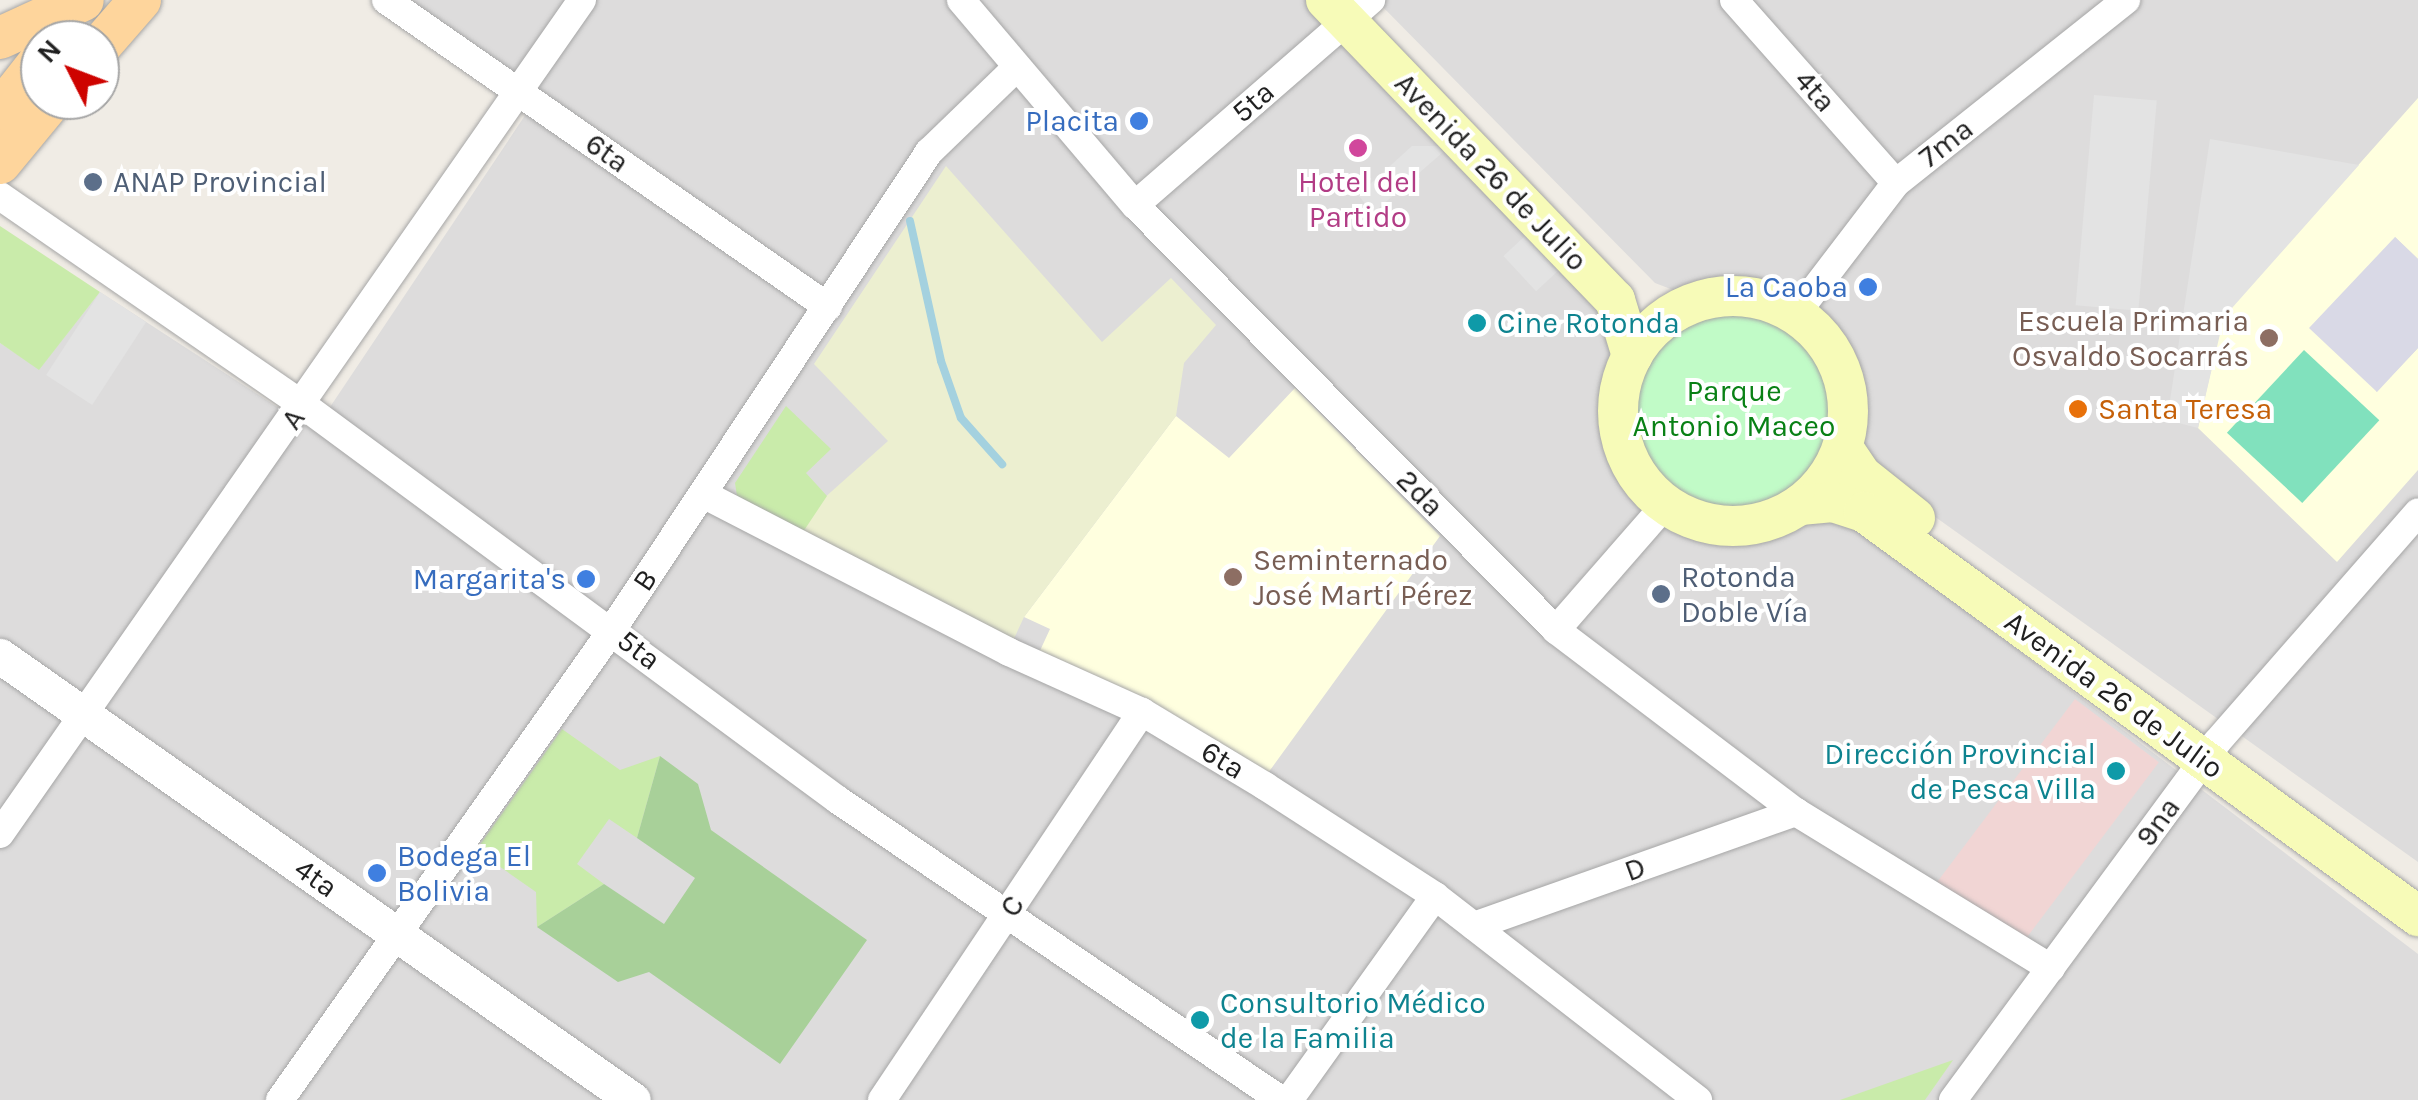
<!DOCTYPE html>
<html>
<head>
<meta charset="utf-8">
<style>
  body { margin:0 }
  #map { position:relative; width:2418px; height:1100px; overflow:hidden; background:#f0ece5; font-family:Karla,sans-serif }
  div>[style] { position:absolute }
  [style*='--x'] { left:calc(var(--x)*1px); top:calc(var(--y)*1px); width:calc(var(--w)*1px); rotate:calc(var(--a)*1deg) }
  .residential>* { inset:0; background:#dddcdc }
  .commercial>* { inset:0; background:#f1d5d4; transform-origin:0 0 }
  .education>* { inset:0; background:#ffffdf }
  .farmland>* { inset:0; background:#ecefd0 }
  .grass>* { inset:0; background:#c9ebaa }
  .forest>* { inset:0; background:#a8d099 }
  .park>* { inset:0; background:#c1fbc7 }
  .round { border-radius:50% }
  .pitch>* { inset:0; background:#81e1bd; transform-origin:0 0 }
  .parking>* { inset:0; background:#e3e3e3; transform-origin:0 0 }
  .plaza>* { inset:0; background:#d9d9e6 }
  .stream>* { height:8px; margin:-4px; padding:0 4px; transform-origin:4px; border-radius:4px; background:#a4d1df }
  .roads { filter:drop-shadow(0 0 2px #a6a6a6) drop-shadow(0 0 2px #a6a6a6) }
  .minor>* { height:28px; margin:-14px; padding:0 14px; transform-origin:14px; border-radius:14px; background:#fff }
  .tertiary>* { height:35px; margin:-17.5px; padding:0 17.5px; transform-origin:17.5px; border-radius:17.5px; background:#fff }
  .secondary>* { height:40px; margin:-20px; padding:0 20px; transform-origin:20px; border-radius:20px; background:#f7fbb8 }
  .secondary>.ring { margin:-20px; padding:0; box-sizing:content-box; background:none; border:40px solid #f7fbb8; border-radius:50% }
  .primary>* { height:42px; margin:-21px; padding:0 21px; transform-origin:21px; border-radius:21px; background:#fed59c }
  .dots>* { width:28px; height:28px; translate:-50% -50%; box-sizing:border-box; border:5px solid #fff; border-radius:50% }
  span { translate:-50% -50%; white-space:nowrap; text-align:center; line-height:1.15; -webkit-text-stroke:8px #fff; paint-order:stroke }
  .street-label { font-size:30px; color:#1f1f1f }
  .shop-label { font-size:30px; color:#366cbe }
  .right { translate:-100% -50%; text-align:right }
  .left { translate:0 -50%; text-align:left }
  .service-label { font-size:30px; color:#4e5e75 }
  .hotel-label { font-size:30px; color:#b23c85 }
  .education-label { font-size:30px; color:#785e54 }
  .culture-label { font-size:30px; color:#0d838f }
  .park-label { font-size:30px; color:#098115 }
  .food-label { font-size:30px; color:#c56008 }
  .north { position:absolute; left:20px; top:20px; width:100px; height:100px; box-sizing:border-box; background:#fff; border:2px solid #a5a5a5; border-radius:50%; rotate:312deg; font-size:28px; font-weight:700; line-height:40px; text-align:center; color:#1f1f1f }
  .north::after { content:''; display:block; margin:auto; width:35px; height:45px; background:#ce0300; clip-path:polygon(50% 0,100% 100%,50% 72%,0 100%) }
</style>
</head>
<body>
<div id="map">
  <div class="residential">
    <i style="clip-path:polygon(411px 0,1315px 0,1590px 290px,1615px 350px,1609px 439px,1621px 474px,1644px 504px,1674px 526px,1710px 539px,1747px 540px,1831px 519px,1856px 527px,2418px 954px,2418px 1100px,0 1100px,0 343px,39px 369px,100px 292px,314px 431px,538px 96px)"></i>
    <i style="clip-path:polygon(1376px 0,2418px 0,2418px 862px,1878px 476px,1857px 449px,1863px 407px,1854px 365px,1832px 329px,1789px 298px,1760px 287px,1676px 291px,1655px 283px)"></i>
  </div>
  <div class="commercial">
    <i style="left:2075px;top:699px;width:105px;height:229px;rotate:37deg"></i>
  </div>
  <div class="education">
    <i style="clip-path:polygon(2418px 98px,2418px 259px,2395px 237px,2376px 392px,2418px 348px,2418px 470px,2337px 562px,2198px 428px,2223px 317px)"></i>
    <i style="clip-path:polygon(1295px 388px,1440px 536px,1268px 773px,1038px 655px,1050px 629px,1024px 617px,1176px 416px,1229px 458px)"></i>
  </div>
  <div class="farmland">
    <i style="clip-path:polygon(946px 166px,1102px 342px,1171px 278px,1216px 325px,1184px 363px,1176px 416px,1024px 617px,1012px 643px,803px 532px,813px 508px,888px 441px,814px 364px)"></i>
  </div>
  <div class="grass">
    <i style="clip-path:polygon(0 226px,100px 292px,39px 370px,0 343px)"></i>
    <i style="clip-path:polygon(786px 406px,831px 449px,806px 473px,827px 496px,803px 532px,737px 496px,735px 483px)"></i>
    <i style="clip-path:polygon(562px 729px,620px 770px,660px 756px,637px 838px,609px 819px,577px 864px,604px 884px,537px 927px,536px 892px,476px 850px)"></i>
    <i style="clip-path:polygon(1953px 1060px,1925px 1100px,1840px 1100px)"></i>
  </div>
  <div class="forest">
    <i style="clip-path:polygon(660px 756px,698px 784px,711px 830px,867px 940px,780px 1064px,649px 972px,618px 982px,537px 927px,604px 884px,664px 924px,695px 878px,637px 838px)"></i>
  </div>
  <div class="park">
    <i class="round" style="left:1630px;top:304px;width:208px;height:208px"></i>
  </div>
  <div class="pitch">
    <i style="left:2304px;top:350px;width:103px;height:113px;rotate:43deg"></i>
  </div>
  <div class="parking">
    <i style="left:2094px;top:95px;width:63px;height:211px;rotate:5deg"></i>
    <i style="clip-path:polygon(2210px 139px,2359px 165px,2224px 317px,2198px 428px,2167px 420px)"></i>
    <i style="clip-path:polygon(1412px 146px,1450px 146px,1373px 213px,1358px 195px)"></i>
    <i style="left:1540px;top:222px;width:48px;height:50px;rotate:47deg"></i>
    <i style="left:100px;top:292px;width:55px;height:99px;rotate:33deg"></i>
  </div>
  <div class="plaza">
    <i style="clip-path:polygon(2395px 237px,2418px 259px,2418px 348px,2377px 392px,2309px 328px)"></i>
  </div>
  <div class="stream">
    <i style="--x:910;--y:221;--w:143;--a:77.5"></i>
    <i style="--x:941;--y:361;--w:60;--a:70.7"></i>
    <i style="--x:961;--y:418;--w:62;--a:48.3"></i>
  </div>
  <div class="roads">
    <div class="minor">
      <i style="--x:386;--y:0;--w:538;--a:34.78"></i>
      <i style="--x:961;--y:0;--w:269;--a:49.7"></i>
      <i style="--x:1135;--y:205;--w:598;--a:45.27"></i>
      <i style="--x:1556;--y:630;--w:301;--a:37.2"></i>
      <i style="--x:1796;--y:812;--w:299;--a:31.5"></i>
      <i style="--x:1734;--y:0;--w:244;--a:48.5"></i>
      <i style="--x:0;--y:196;--w:368;--a:34.6"></i>
      <i style="--x:303;--y:405;--w:665;--a:36.44"></i>
      <i style="--x:838;--y:800;--w:535;--a:34.11"></i>
      <i style="--x:1135;--y:205;--w:313;--a:-41"></i>
      <i style="--x:1795;--y:315;--w:166;--a:-52.6"></i>
      <i style="--x:1896;--y:183;--w:294;--a:-38.5"></i>
      <i style="--x:703;--y:494;--w:344;--a:27.3"></i>
      <i style="--x:1009;--y:652;--w:146;--a:24.3"></i>
      <i style="--x:1142;--y:712;--w:144;--a:31"></i>
      <i style="--x:1265;--y:786;--w:202;--a:32.9"></i>
      <i style="--x:1435;--y:896;--w:333;--a:37.8"></i>
      <i style="--x:1556;--y:630;--w:167;--a:-48.9"></i>
      <i style="--x:0;--y:834;--w:1017;--a:-55.09"></i>
      <i style="--x:1474;--y:926;--w:342;--a:-19.5"></i>
      <i style="--x:280;--y:1100;--w:575;--a:-54.76"></i>
      <i style="--x:612;--y:630;--w:574;--a:-56.45"></i>
      <i style="--x:929;--y:152;--w:122;--a:-44"></i>
      <i style="--x:882;--y:1100;--w:467;--a:-56.2"></i>
      <i style="--x:1289;--y:1100;--w:251;--a:-54.4"></i>
      <i style="--x:1953;--y:1100;--w:445;--a:-53.6"></i>
      <i style="--x:2217;--y:742;--w:305;--a:-48.8"></i>
    </div>
    <div class="tertiary">
      <i style="--x:0;--y:656;--w:773;--a:35.05"></i>
    </div>
    <div class="secondary">
      <i style="--x:1326;--y:0;--w:417;--a:46.1"></i>
      <i style="--x:1615;--y:300;--w:59;--a:73.1"></i>
      <i class="ring" style="left:1618px;top:296px;width:190px;height:190px"></i>
      <i style="--x:1843;--y:448;--w:32;--a:56"></i>
      <i style="--x:1861;--y:475;--w:69;--a:38.5"></i>
      <i style="--x:1800;--y:505;--w:33;--a:-5"></i>
      <i style="--x:1833;--y:502;--w:33;--a:18"></i>
      <i style="--x:1864;--y:512;--w:686;--a:36.1"></i>
    </div>
    <div class="primary">
      <i style="--x:0;--y:38;--w:91;--a:-24.6"></i>
      <i style="--x:100;--y:46;--w:61;--a:-49"></i>
      <i style="--x:0;--y:112;--w:65;--a:-51.9"></i>
      <i style="--x:0;--y:163;--w:82;--a:-50.5"></i>
    </div>
  </div>
  <div class="dots">
    <i style="left:1139px;top:121px;background:#3f7fe0"></i>
    <i style="left:1358px;top:148px;background:#d1479c"></i>
    <i style="left:93px;top:182px;background:#5c6f8a"></i>
    <i style="left:1868px;top:287px;background:#3f7fe0"></i>
    <i style="left:1477px;top:323px;background:#0f9aa8"></i>
    <i style="left:2269px;top:338px;background:#8d6e63"></i>
    <i style="left:2078px;top:409px;background:#e8710a"></i>
    <i style="left:1233px;top:577px;background:#8d6e63"></i>
    <i style="left:586px;top:579px;background:#3f7fe0"></i>
    <i style="left:1661px;top:594px;background:#5c6f8a"></i>
    <i style="left:2116px;top:771px;background:#0f9aa8"></i>
    <i style="left:377px;top:873px;background:#3f7fe0"></i>
    <i style="left:1200px;top:1020px;background:#0f9aa8"></i>
  </div>
  <div class="street-label">
    <span style="left:1815px;top:91px;rotate:48deg">4ta</span>
    <span style="left:1253px;top:102px;rotate:-41deg">5ta</span>
    <span style="left:1946px;top:143px;rotate:-38deg">7ma</span>
    <span style="left:607px;top:153px;rotate:35deg">6ta</span>
    <span style="left:1491px;top:172px;rotate:46deg">Avenida 26 de Julio</span>
    <span style="left:293px;top:419px;rotate:-55deg">A</span>
    <span style="left:1420px;top:493px;rotate:45deg">2da</span>
    <span style="left:645px;top:580px;rotate:-56deg">B</span>
    <span style="left:639px;top:650px;rotate:37deg">5ta</span>
    <span style="left:2114px;top:695px;rotate:36deg">Avenida 26 de Julio</span>
    <span style="left:1223px;top:760px;rotate:31deg">6ta</span>
    <span style="left:2158px;top:822px;rotate:-54deg">9na</span>
    <span style="left:1635px;top:869px;rotate:-20deg">D</span>
    <span style="left:316px;top:878px;rotate:35deg">4ta</span>
    <span style="left:1012px;top:906px;rotate:-56deg">C</span>
  </div>
  <div class="shop-label">
    <span class="right" style="left:1119px;top:121px">Placita</span>
    <span class="right" style="left:1848px;top:287px">La Caoba</span>
    <span class="right" style="left:566px;top:579px">Margarita's</span>
    <span class="left" style="left:397px;top:873px">Bodega El<br>Bolivia</span>
  </div>
  <div class="service-label">
    <span class="left" style="left:113px;top:182px">ANAP Provincial</span>
    <span class="left" style="left:1681px;top:594px">Rotonda<br>Doble Vía</span>
  </div>
  <div class="hotel-label">
    <span style="left:1358px;top:199px">Hotel del<br>Partido</span>
  </div>
  <div class="education-label">
    <span class="right" style="left:2249px;top:338px">Escuela Primaria<br>Osvaldo Socarrás</span>
    <span class="left" style="left:1253px;top:577px">Seminternado<br>José Martí Pérez</span>
  </div>
  <div class="culture-label">
    <span class="left" style="left:1497px;top:323px">Cine Rotonda</span>
    <span class="right" style="left:2096px;top:771px">Dirección Provincial<br>de Pesca Villa</span>
    <span class="left" style="left:1220px;top:1020px">Consultorio Médico<br>de la Familia</span>
  </div>
  <div class="park-label">
    <span style="left:1734px;top:408px">Parque<br>Antonio Maceo</span>
  </div>
  <div class="food-label">
    <span class="left" style="left:2098px;top:409px">Santa Teresa</span>
  </div>
  <div class="north">N</div>
</div>
</body>
</html>
